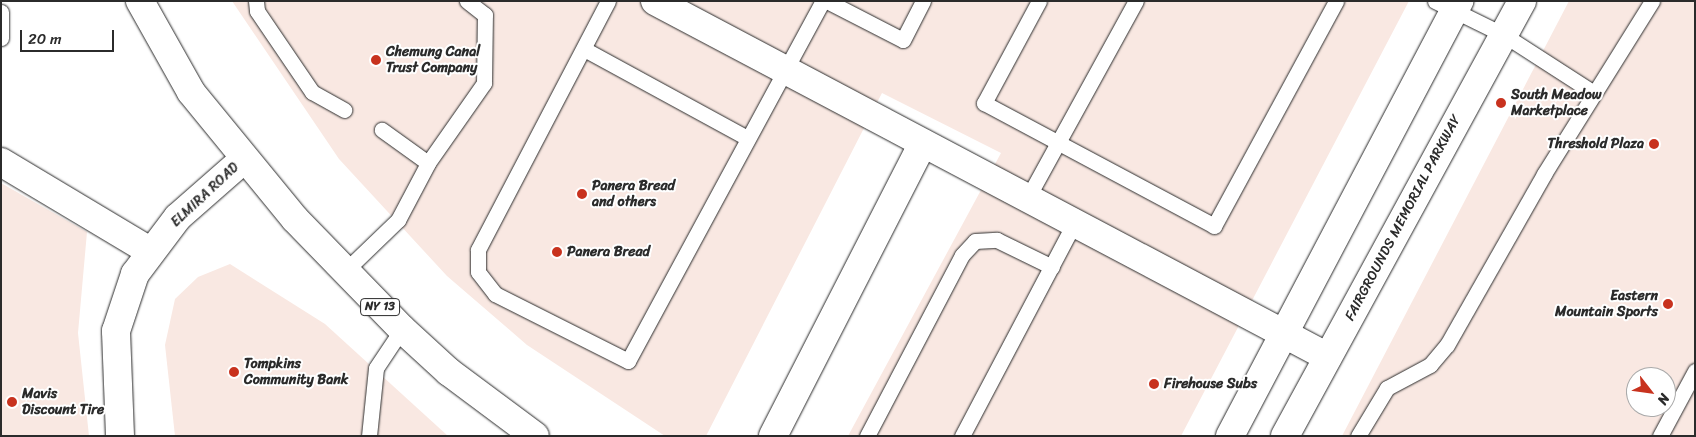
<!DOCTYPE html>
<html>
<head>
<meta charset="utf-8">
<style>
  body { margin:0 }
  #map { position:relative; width:1696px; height:437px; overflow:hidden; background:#fff; font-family:Sriracha,sans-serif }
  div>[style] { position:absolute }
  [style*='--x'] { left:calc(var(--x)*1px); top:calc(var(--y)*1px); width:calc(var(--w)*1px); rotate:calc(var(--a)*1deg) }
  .built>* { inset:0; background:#f9e8e2 }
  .roads { filter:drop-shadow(0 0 1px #2b2b2b) drop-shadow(0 0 1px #2b2b2b) }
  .lane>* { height:15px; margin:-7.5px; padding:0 7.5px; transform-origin:7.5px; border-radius:7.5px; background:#fff }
  .street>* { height:28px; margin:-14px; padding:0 14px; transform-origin:14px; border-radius:14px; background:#fff }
  .secondary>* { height:28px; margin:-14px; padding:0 14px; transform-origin:14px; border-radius:14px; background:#fff }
  .highway>* { height:28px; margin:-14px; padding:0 14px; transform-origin:14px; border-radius:14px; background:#fff }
  .dots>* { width:14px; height:14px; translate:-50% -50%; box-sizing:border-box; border:2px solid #fff; border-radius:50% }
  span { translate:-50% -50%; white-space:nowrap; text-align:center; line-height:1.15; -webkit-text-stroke:4px #fff; paint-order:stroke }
  .shield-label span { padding:1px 4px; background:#fff; border:1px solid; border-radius:4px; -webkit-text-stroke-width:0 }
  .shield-label { font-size:12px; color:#2b2b2b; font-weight:700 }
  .poi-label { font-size:14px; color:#2b2b2b; font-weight:700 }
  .left { translate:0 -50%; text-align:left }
  .right { translate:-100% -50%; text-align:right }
  .street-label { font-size:14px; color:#2b2b2b }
  .frame { position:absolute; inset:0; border:2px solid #2b2b2b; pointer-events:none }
  .north { position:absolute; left:1626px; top:367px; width:50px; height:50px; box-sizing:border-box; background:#fff; border:1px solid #aaa; border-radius:50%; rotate:120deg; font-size:14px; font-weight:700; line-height:20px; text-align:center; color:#2b2b2b }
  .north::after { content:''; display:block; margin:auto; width:18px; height:22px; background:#c8321e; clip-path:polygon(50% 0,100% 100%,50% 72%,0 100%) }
  .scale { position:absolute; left:20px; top:30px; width:94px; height:22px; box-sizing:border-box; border:2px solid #2b2b2b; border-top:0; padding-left:6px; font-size:15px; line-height:18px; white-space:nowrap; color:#2b2b2b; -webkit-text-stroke:4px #fff; paint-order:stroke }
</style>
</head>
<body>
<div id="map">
  <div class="built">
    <i style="clip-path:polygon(232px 1px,1409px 1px,1181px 436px,848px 436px,1001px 153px,882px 93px,706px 436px,665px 436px,527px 345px,447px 276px,339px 159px)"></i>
    <i style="clip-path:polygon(evenodd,1569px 1px,1695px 1px,1695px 436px,1342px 436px,1569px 1px,1636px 377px,1666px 377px,1666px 407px,1636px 407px,1636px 377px)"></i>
    <i style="clip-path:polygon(1px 183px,87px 232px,78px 333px,89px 436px,1px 436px)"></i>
    <i style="clip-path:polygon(230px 264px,325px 324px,448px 436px,175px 436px,165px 345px,175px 299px,198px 277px)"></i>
  </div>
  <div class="roads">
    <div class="lane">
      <i style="--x:256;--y:1;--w:10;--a:84"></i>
      <i style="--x:257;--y:11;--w:98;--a:55.8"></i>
      <i style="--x:312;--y:92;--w:37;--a:29"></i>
      <i style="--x:608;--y:1;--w:281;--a:117.6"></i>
      <i style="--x:478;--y:250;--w:22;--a:90"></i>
      <i style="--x:478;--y:272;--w:28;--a:52"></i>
      <i style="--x:495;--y:294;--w:149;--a:26.7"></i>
      <i style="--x:628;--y:361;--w:409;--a:-61.6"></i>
      <i style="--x:827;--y:1;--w:85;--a:27.2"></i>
      <i style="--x:903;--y:40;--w:44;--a:-62.9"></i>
      <i style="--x:1039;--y:1;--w:116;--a:118.3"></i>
      <i style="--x:984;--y:103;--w:261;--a:28.1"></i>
      <i style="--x:1214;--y:226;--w:256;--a:-61.5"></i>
      <i style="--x:1435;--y:1;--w:77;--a:26.2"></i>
      <i style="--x:1504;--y:35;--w:107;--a:32.8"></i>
      <i style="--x:1;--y:12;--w:26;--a:90"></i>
      <i style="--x:584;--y:49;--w:186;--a:28.6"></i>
      <i style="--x:428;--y:163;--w:98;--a:-55"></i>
      <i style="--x:484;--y:83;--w:68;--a:-89.2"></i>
      <i style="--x:485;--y:15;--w:23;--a:-142"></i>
      <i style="--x:1027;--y:199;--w:226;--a:-61.2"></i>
      <i style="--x:345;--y:271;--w:74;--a:-43.9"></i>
      <i style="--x:398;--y:220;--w:64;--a:-62.2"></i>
      <i style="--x:428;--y:163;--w:57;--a:-144.3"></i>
      <i style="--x:369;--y:436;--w:68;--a:-84.1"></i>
      <i style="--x:376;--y:368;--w:47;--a:-56.3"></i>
      <i style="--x:867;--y:436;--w:204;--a:-62.3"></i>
      <i style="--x:962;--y:255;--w:19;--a:-47"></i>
      <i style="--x:975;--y:241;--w:22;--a:-3"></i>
      <i style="--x:997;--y:240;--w:61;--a:26.1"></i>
      <i style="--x:962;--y:436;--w:240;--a:-62.2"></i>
      <i style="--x:1358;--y:436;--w:56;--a:-58.9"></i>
      <i style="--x:1387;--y:388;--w:49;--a:-28.1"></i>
      <i style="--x:1430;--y:365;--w:26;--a:-50"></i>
      <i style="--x:1447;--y:345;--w:197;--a:-60.4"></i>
      <i style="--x:1544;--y:174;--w:204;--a:-58"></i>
      <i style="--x:1660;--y:436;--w:74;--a:-61.7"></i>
    </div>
    <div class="street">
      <i style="--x:655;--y:1;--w:761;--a:27.88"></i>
      <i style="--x:1;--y:162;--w:174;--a:30.9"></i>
      <i style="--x:773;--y:436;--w:329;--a:-62.9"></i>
      <i style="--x:1230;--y:436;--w:492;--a:-62.2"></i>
      <i style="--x:1285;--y:436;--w:495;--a:-61.4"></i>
    </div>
    <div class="secondary">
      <i style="--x:120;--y:436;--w:105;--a:-92.2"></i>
      <i style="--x:116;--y:331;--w:60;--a:-71.6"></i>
      <i style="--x:135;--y:274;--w:71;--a:-53"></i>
      <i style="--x:178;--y:217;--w:88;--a:-41.3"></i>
    </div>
    <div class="highway">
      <i style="--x:140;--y:1;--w:104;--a:60.7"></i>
      <i style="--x:191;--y:92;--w:164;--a:50.7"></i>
      <i style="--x:295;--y:219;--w:153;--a:45.8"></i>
      <i style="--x:402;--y:329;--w:64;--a:42.5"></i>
      <i style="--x:449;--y:372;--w:107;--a:36.7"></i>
    </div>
  </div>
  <div class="dots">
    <i style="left:376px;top:60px;background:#c8321e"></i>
    <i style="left:1501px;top:103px;background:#c8321e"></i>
    <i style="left:1654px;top:144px;background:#c8321e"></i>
    <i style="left:582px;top:194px;background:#c8321e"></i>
    <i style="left:557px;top:252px;background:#c8321e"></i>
    <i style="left:1668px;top:304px;background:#c8321e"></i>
    <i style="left:234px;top:372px;background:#c8321e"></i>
    <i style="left:1154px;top:384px;background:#c8321e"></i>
    <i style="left:12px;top:402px;background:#c8321e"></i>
  </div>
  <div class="shield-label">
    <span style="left:380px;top:307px">NY 13</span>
  </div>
  <div class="poi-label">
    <span class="left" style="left:386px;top:60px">Chemung Canal<br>Trust Company</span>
    <span class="left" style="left:1511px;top:103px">South Meadow<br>Marketplace</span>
    <span class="right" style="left:1644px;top:144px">Threshold Plaza</span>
    <span class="left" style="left:592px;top:194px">Panera Bread<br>and others</span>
    <span class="left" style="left:567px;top:252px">Panera Bread</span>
    <span class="right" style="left:1658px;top:304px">Eastern<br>Mountain Sports</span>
    <span class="left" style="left:244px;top:372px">Tompkins<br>Community Bank</span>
    <span class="left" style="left:1164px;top:384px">Firehouse Subs</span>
    <span class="left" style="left:22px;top:402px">Mavis<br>Discount Tire</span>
  </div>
  <div class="street-label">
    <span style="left:205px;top:195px;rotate:-43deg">ELMIRA ROAD</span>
    <span style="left:1403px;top:218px;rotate:-62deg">FAIRGROUNDS MEMORIAL PARKWAY</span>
  </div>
  <div class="frame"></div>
  <div class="north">N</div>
  <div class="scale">20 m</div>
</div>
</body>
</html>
